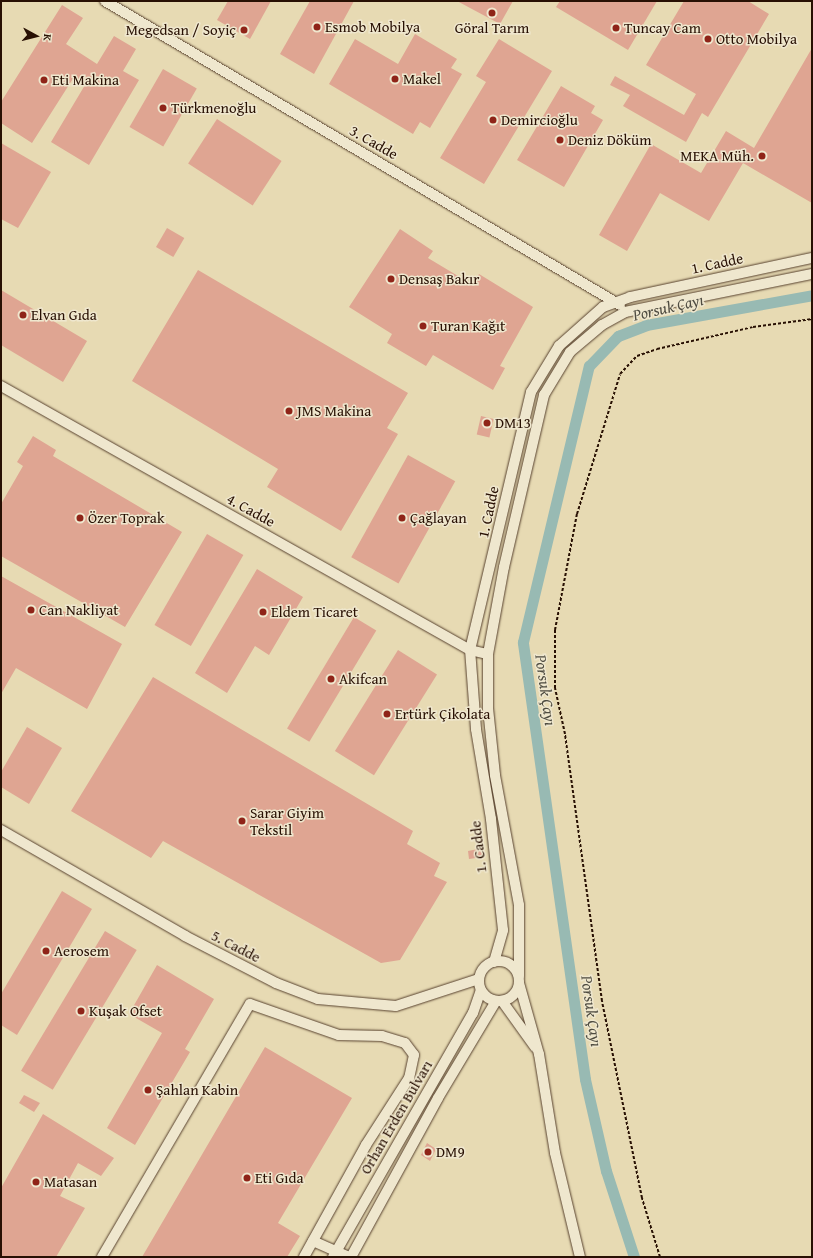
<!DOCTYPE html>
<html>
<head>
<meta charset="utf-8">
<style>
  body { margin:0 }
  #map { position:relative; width:813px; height:1258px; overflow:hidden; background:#e7dab3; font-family:"Gentium Book Plus",serif }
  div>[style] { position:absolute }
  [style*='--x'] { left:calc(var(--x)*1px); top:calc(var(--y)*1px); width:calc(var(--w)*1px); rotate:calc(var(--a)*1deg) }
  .canal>* { height:11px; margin:-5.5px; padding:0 5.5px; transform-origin:5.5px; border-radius:5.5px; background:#98bab3 }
  .building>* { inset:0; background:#dfa592; transform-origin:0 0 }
  .path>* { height:2px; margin-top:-1px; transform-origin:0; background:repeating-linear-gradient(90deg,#281003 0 3px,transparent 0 5px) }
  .roads { filter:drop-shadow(0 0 1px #58422f) drop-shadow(0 0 1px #58422f) }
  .minor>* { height:10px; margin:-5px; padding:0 5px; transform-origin:5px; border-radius:5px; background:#efe7ce }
  .minor>.ring { margin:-5px; padding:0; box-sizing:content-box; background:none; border:10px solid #efe7ce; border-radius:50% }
  .dots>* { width:11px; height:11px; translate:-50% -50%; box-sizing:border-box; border:2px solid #efe7ce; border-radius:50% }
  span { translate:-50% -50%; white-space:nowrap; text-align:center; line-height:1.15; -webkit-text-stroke:3px #efe7ce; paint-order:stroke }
  .poi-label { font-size:15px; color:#281003 }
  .left { translate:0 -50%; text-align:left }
  .right { translate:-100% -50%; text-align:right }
  .street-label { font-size:15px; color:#281003 }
  .water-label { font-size:16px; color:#4f4c41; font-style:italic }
  .frame { position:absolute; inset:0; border:2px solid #281003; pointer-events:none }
  .north { position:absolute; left:16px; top:16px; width:40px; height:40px; -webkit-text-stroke:3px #efe7ce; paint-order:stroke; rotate:97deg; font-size:11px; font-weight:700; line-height:16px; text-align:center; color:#281003 }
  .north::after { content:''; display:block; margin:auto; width:14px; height:18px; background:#281003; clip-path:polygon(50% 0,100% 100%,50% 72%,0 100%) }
</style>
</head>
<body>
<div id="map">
  <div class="canal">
    <i style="--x:634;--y:1257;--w:90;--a:-108"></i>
    <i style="--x:606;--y:1171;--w:94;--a:-102.9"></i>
    <i style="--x:585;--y:1079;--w:441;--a:-98.1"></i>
    <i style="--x:523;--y:642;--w:284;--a:-76.6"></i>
    <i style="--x:589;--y:366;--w:42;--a:-46"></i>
    <i style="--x:618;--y:336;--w:30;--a:-21"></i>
    <i style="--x:646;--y:325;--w:169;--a:-10.2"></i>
  </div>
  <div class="building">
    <i style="clip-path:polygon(228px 1px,271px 1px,250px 39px,217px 20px)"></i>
    <i style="clip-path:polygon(310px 1px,354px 1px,314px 74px,280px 54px)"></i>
    <i style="clip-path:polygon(457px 1px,513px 1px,500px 24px)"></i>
    <i style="clip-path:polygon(560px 1px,657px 1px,628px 50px,556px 7px)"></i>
    <i style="clip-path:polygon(684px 1px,748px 1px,769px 14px,708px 117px,702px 113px,686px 142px,623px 106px,630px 95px,610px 85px,615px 76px,684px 115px,696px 94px,646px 65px)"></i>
    <i style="clip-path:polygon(62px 5px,83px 18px,66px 44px,97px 64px,114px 36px,136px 49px,123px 71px,139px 80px,89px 165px,51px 142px,85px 85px,74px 77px,32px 143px,1px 123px,1px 102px)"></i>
    <i style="clip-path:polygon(415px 34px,457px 59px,451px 68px,462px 74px,430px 128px,420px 122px,413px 134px,329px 84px,355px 39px,398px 64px)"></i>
    <i style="clip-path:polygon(499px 39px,552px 71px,484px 184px,440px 158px,486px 82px,476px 76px)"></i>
    <i style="clip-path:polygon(812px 48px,812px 203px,743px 163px,709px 221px,660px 193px,627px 251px,599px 235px,651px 144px,701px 173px,726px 131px,754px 148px)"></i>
    <i style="left:163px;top:69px;width:39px;height:67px;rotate:30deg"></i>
    <i style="clip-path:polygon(561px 86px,595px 106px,591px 113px,603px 120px,564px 187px,517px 160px)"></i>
    <i style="left:217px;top:119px;width:77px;height:53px;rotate:33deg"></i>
    <i style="clip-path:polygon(1px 143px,51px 172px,18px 228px,1px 219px)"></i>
    <i style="left:167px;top:228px;width:20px;height:22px;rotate:30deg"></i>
    <i style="clip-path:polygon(400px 229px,433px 251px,428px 258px,473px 285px,479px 274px,533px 307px,500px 366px,505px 368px,493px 390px,433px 355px,426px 366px,387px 343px,392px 334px,349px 307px)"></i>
    <i style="clip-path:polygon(198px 270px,408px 393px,387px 428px,398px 434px,341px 531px,267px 487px,278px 469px,132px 381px)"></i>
    <i style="clip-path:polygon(1px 290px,87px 341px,63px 382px,1px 345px)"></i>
    <i style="left:481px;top:416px;width:13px;height:19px;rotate:13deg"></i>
    <i style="clip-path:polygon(33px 436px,56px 450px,53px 456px,182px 532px,125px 627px,1px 556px,1px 504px,23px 466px,17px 462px)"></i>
    <i style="left:408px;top:455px;width:54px;height:117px;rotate:29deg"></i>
    <i style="left:207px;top:534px;width:42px;height:105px;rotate:30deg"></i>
    <i style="clip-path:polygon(257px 569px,303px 597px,269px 655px,255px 646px,227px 693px,195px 673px)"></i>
    <i style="clip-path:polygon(1px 576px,122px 644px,87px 709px,16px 668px,1px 694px)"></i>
    <i style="left:354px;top:617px;width:26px;height:130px;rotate:31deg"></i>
    <i style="left:398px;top:650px;width:46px;height:119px;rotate:32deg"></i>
    <i style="clip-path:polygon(153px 677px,413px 831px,407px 844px,440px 863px,434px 876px,447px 882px,400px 960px,381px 963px,163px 841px,151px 858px,71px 811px)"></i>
    <i style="clip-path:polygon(27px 727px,62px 748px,29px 804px,1px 787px,1px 772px)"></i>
    <i style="clip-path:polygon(483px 848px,483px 857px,469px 859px,468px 851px)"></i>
    <i style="clip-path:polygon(62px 891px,92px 909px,17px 1035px,1px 1025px,1px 994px)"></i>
    <i style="left:105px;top:931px;width:37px;height:163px;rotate:31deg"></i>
    <i style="clip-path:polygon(157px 965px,214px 999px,185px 1049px,190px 1052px,135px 1145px,107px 1128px,162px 1033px,129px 1014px)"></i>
    <i style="clip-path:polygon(265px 1047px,352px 1098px,278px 1223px,300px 1236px,287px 1257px,142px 1257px)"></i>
    <i style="clip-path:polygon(24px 1095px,40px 1103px,34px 1112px,19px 1103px)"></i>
    <i style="clip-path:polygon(43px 1114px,114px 1158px,101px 1176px,78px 1163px,60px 1196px,85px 1208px,56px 1257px,1px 1257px,1px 1188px)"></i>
    <i style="clip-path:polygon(427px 1143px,436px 1149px,430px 1161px,421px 1155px)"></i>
  </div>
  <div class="path">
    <i style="--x:660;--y:1257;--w:62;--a:-107"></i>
    <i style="--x:642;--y:1198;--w:201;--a:-101.5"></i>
    <i style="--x:602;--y:1001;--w:270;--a:-97.9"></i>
    <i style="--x:565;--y:734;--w:47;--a:-102.3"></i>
    <i style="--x:555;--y:688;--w:58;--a:-90"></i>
    <i style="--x:555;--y:630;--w:118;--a:-79.3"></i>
    <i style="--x:577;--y:514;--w:146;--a:-72.9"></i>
    <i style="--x:620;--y:374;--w:25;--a:-47"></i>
    <i style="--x:637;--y:356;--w:21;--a:-19"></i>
    <i style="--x:657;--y:349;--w:98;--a:-12.9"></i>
    <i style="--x:753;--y:327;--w:60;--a:-7.7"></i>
  </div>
  <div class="roads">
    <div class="minor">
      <i style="--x:105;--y:1;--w:598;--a:30.55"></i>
      <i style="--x:1;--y:386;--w:538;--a:29.38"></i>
      <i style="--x:470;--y:650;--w:18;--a:13"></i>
      <i style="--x:1;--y:830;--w:212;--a:29.9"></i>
      <i style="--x:185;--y:936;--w:102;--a:27.3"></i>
      <i style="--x:276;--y:983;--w:45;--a:20.9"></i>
      <i style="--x:318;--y:999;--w:78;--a:5.1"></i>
      <i style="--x:396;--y:1006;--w:87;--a:-18"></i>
      <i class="ring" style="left:479px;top:961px;width:30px;height:30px"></i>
      <i style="--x:494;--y:962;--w:33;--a:-74"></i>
      <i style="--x:503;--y:930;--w:112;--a:-96.2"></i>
      <i style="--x:491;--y:819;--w:91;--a:-99.5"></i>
      <i style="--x:476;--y:729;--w:79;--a:-94.3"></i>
      <i style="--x:470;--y:650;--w:265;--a:-76.7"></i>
      <i style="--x:531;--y:392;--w:54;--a:-58.7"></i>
      <i style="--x:559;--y:346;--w:59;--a:-41.6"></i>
      <i style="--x:603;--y:307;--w:29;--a:-20"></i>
      <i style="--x:630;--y:297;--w:186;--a:-12.1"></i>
      <i style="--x:519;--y:976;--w:71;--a:-90"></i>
      <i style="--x:519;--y:905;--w:132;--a:-100.5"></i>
      <i style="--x:495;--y:775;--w:67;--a:-96"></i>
      <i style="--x:488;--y:708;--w:54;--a:-90"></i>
      <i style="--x:488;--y:654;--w:88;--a:-79.6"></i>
      <i style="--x:504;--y:567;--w:177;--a:-76.9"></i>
      <i style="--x:544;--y:395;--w:50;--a:-58.8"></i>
      <i style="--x:570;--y:352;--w:42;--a:-40.2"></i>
      <i style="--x:602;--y:325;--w:26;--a:-29"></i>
      <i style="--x:625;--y:312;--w:191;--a:-11.5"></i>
      <i style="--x:519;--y:983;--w:74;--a:74.3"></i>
      <i style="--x:539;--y:1054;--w:100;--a:80.8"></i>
      <i style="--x:555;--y:1153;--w:107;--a:76.5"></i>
      <i style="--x:502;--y:1001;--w:57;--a:54.3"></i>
      <i style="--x:313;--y:1241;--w:39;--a:24"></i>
      <i style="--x:102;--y:1257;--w:293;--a:-59.7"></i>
      <i style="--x:250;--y:1004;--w:94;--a:19.2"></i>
      <i style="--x:339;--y:1035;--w:43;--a:1.3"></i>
      <i style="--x:382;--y:1036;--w:24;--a:17"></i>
      <i style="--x:405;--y:1043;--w:15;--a:53"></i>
      <i style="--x:414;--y:1055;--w:24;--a:102"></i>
      <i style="--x:409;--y:1078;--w:80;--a:122.7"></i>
      <i style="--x:366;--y:1145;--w:128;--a:119"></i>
      <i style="--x:333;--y:1257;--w:281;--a:-60.2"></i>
      <i style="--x:473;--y:1013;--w:24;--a:-71"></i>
      <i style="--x:351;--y:1257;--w:181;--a:-61.3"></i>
      <i style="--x:438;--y:1098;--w:113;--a:-59.1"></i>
    </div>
  </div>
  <div class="dots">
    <i style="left:492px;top:13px;background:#8f2418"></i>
    <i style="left:317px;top:27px;background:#8f2418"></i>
    <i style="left:616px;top:28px;background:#8f2418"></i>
    <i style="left:244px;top:30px;background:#8f2418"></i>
    <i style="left:708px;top:39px;background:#8f2418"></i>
    <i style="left:395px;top:79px;background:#8f2418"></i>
    <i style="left:44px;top:80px;background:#8f2418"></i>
    <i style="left:163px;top:108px;background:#8f2418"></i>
    <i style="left:493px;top:120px;background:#8f2418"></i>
    <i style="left:560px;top:140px;background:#8f2418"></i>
    <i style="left:762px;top:156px;background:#8f2418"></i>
    <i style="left:391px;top:279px;background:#8f2418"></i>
    <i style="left:23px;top:315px;background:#8f2418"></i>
    <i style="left:423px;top:326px;background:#8f2418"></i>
    <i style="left:289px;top:411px;background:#8f2418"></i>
    <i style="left:487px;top:423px;background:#8f2418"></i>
    <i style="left:80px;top:518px;background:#8f2418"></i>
    <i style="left:402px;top:518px;background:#8f2418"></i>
    <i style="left:31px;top:610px;background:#8f2418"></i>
    <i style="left:263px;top:612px;background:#8f2418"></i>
    <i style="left:331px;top:679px;background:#8f2418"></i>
    <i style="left:387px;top:714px;background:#8f2418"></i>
    <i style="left:242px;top:821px;background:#8f2418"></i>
    <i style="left:46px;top:951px;background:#8f2418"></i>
    <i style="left:81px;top:1011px;background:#8f2418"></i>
    <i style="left:148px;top:1090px;background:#8f2418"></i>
    <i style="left:428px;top:1152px;background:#8f2418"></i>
    <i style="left:247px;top:1178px;background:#8f2418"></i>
    <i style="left:36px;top:1182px;background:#8f2418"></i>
  </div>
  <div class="poi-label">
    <span class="left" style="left:325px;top:27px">Esmob Mobilya</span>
    <span style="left:492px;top:28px">Göral Tarım</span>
    <span class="left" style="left:624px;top:28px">Tuncay Cam</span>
    <span class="right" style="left:236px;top:30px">Megedsan / Soyiç</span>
    <span class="left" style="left:716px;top:39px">Otto Mobilya</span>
    <span class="left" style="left:403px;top:79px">Makel</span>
    <span class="left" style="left:52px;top:80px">Eti Makina</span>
    <span class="left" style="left:171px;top:108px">Türkmenoğlu</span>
    <span class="left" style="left:501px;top:120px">Demircioğlu</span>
    <span class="left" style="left:568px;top:140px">Deniz Döküm</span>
    <span class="right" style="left:754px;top:156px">MEKA Müh.</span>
    <span class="left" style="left:399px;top:279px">Densaş Bakır</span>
    <span class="left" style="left:31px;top:315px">Elvan Gıda</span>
    <span class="left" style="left:431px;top:326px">Turan Kağıt</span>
    <span class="left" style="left:297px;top:411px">JMS Makina</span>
    <span class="left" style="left:495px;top:423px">DM13</span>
    <span class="left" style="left:88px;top:518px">Özer Toprak</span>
    <span class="left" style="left:410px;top:518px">Çağlayan</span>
    <span class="left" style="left:39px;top:610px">Can Nakliyat</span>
    <span class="left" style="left:271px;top:612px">Eldem Ticaret</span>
    <span class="left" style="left:339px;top:679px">Akifcan</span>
    <span class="left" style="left:395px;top:714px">Ertürk Çikolata</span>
    <span class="left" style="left:250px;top:821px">Sarar Giyim<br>Tekstil</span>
    <span class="left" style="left:54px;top:951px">Aerosem</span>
    <span class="left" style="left:89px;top:1011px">Kuşak Ofset</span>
    <span class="left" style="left:156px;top:1090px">Şahlan Kabin</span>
    <span class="left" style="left:436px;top:1152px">DM9</span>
    <span class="left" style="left:255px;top:1178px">Eti Gıda</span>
    <span class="left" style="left:44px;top:1182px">Matasan</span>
  </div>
  <div class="street-label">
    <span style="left:374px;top:142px;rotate:30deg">3. Cadde</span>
    <span style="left:717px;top:263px;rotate:-12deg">1. Cadde</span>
    <span style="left:251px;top:510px;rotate:29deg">4. Cadde</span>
    <span style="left:488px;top:512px;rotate:-78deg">1. Cadde</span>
    <span style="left:478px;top:847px;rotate:-97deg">1. Cadde</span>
    <span style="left:236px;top:946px;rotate:27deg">5. Cadde</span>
    <span style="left:396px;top:1117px;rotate:-60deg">Orhan Erden Bulvarı</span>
  </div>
  <div class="water-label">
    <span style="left:668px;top:307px;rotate:-13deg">Porsuk Çayı</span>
    <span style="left:546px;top:690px;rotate:82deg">Porsuk Çayı</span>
    <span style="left:592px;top:1011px;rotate:82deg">Porsuk Çayı</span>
  </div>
  <div class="frame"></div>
  <div class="north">K</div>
</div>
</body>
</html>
